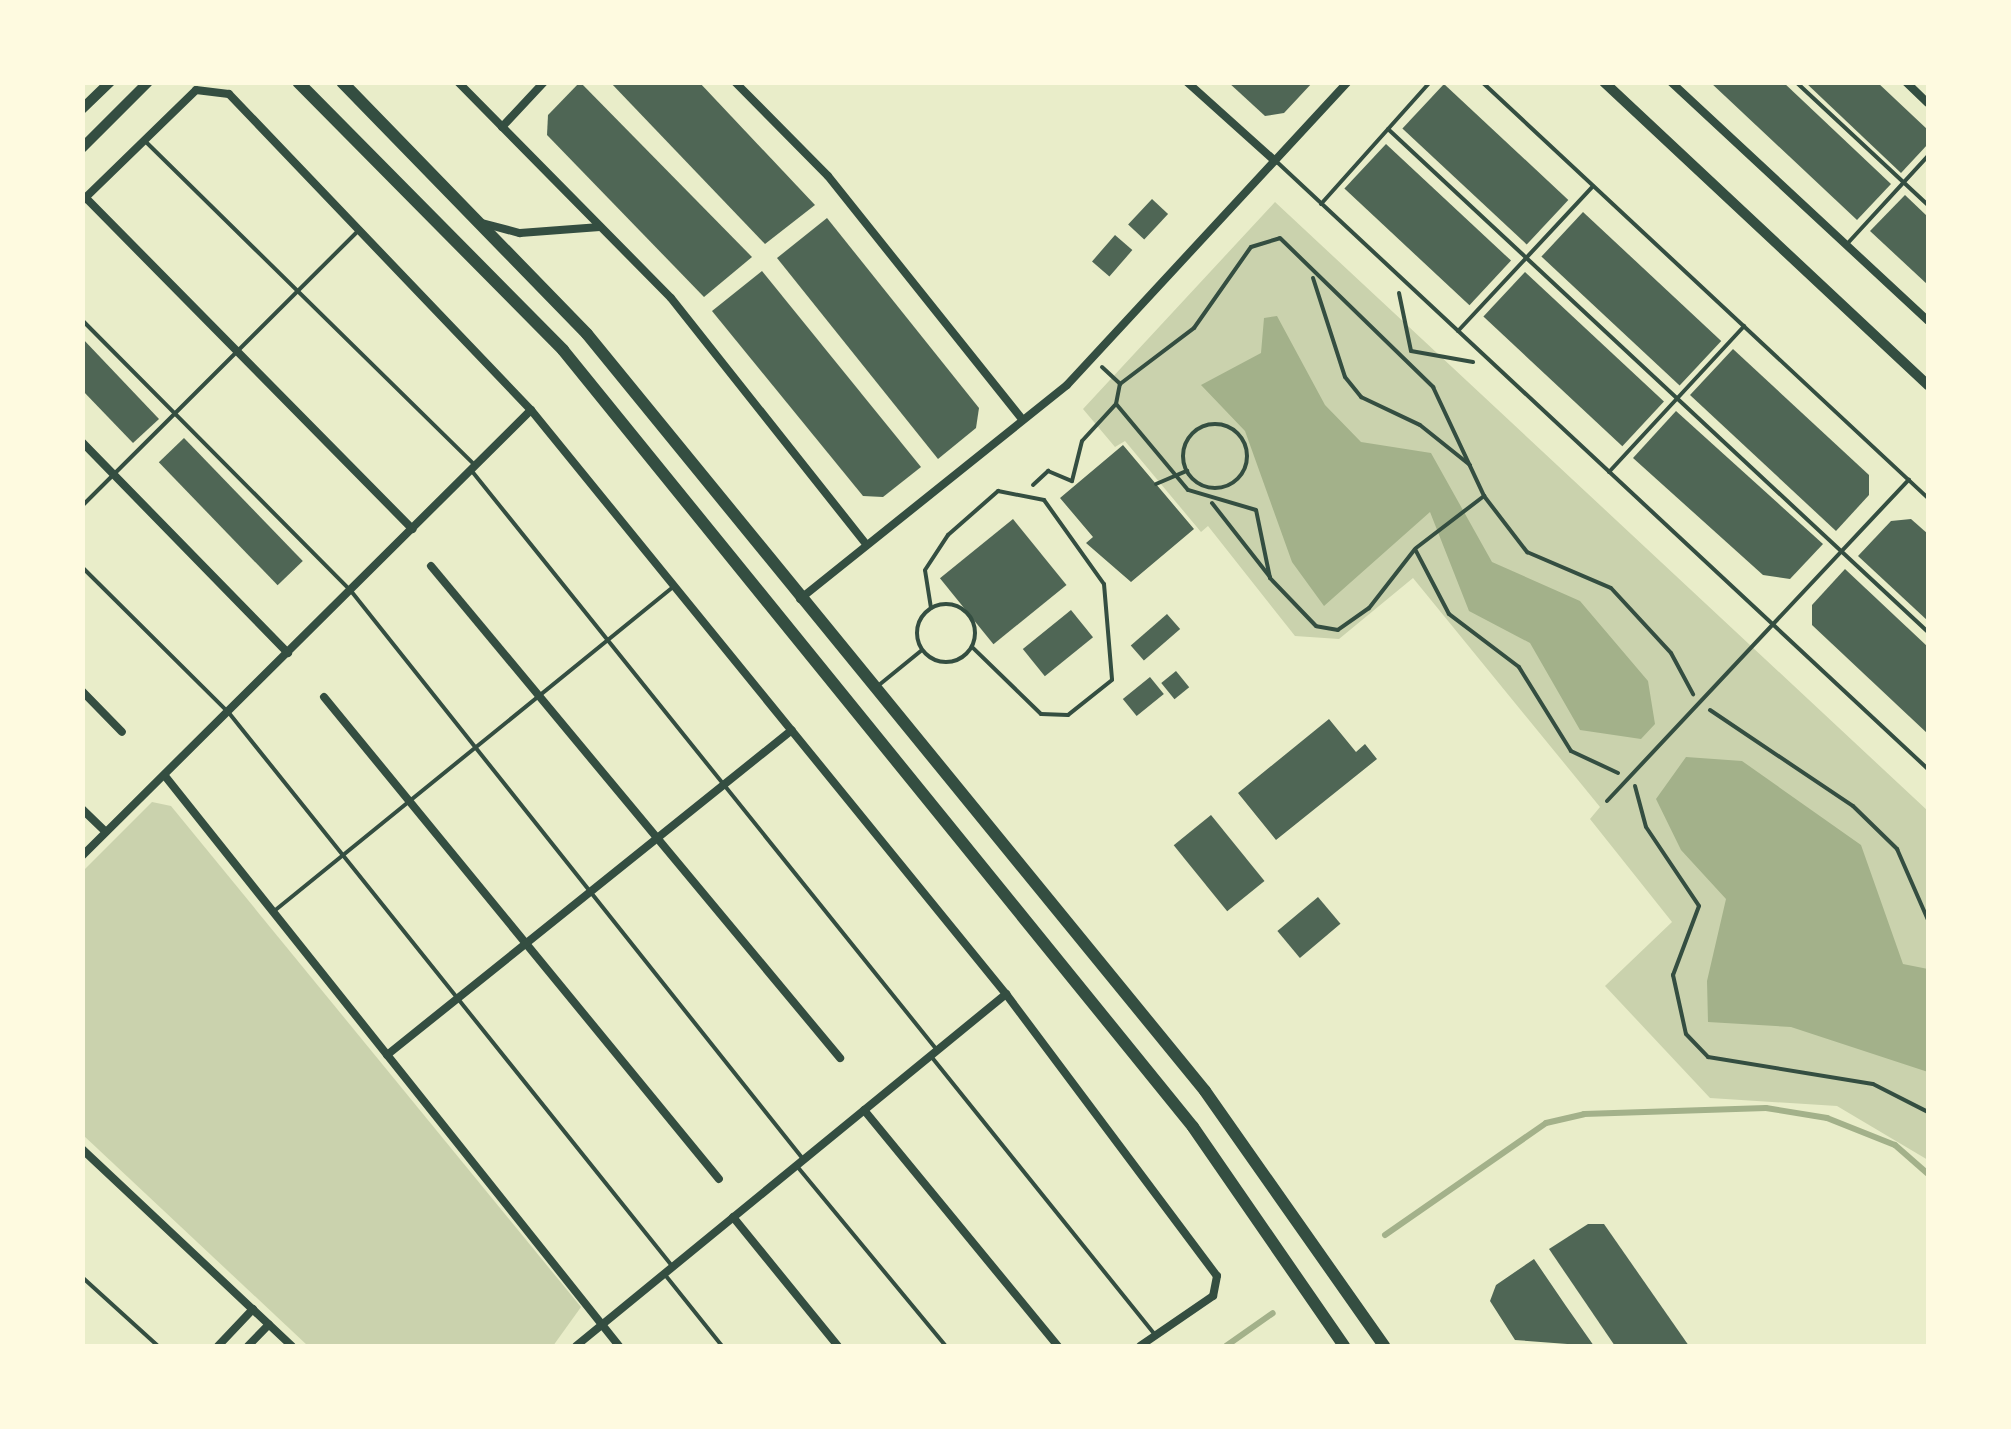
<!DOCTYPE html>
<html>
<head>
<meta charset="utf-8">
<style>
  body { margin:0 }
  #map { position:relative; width:2011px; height:1429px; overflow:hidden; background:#e9edc9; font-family:"IBM Plex Sans",sans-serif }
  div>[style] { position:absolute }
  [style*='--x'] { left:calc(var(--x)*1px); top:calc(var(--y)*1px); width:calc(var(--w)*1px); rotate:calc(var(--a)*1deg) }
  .green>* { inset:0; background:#cad2ad }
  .water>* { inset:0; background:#a3b18a }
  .stream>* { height:6px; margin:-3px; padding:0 3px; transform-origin:3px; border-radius:3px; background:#a3b18a }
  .building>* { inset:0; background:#4f6655; transform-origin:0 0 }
  .path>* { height:4px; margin:-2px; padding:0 2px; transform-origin:2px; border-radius:2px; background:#344e41 }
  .path>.ring { margin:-2px; padding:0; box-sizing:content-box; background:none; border:4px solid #344e41; border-radius:50% }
  .service>* { height:4px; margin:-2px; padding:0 2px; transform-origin:2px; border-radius:2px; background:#344e41 }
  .service>.ring { margin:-2px; padding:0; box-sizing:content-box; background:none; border:4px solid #344e41; border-radius:50% }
  .minor>* { height:8px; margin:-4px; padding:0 4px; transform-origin:4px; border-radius:4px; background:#344e41 }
  .tertiary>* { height:10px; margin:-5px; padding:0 5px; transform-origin:5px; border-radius:5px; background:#344e41 }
  .primary>* { height:12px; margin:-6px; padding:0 6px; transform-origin:6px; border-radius:6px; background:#344e41 }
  span { translate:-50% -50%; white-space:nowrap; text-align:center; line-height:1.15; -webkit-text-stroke:8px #fefae0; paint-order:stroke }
  .frame { position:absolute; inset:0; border:85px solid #fefae0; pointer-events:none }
</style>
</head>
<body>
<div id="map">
  <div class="green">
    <i style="clip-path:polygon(1275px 202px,1928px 811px,1928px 1160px,1837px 1106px,1710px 1098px,1605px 986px,1672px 922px,1590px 819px,1600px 807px,1413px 578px,1339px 639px,1295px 636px,1208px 526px,1201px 532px,1125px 441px,1115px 447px,1083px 409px)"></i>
    <i style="clip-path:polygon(152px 802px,171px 806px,581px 1307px,553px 1346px,308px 1346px,83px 1135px,83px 871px)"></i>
  </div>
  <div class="water">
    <i style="clip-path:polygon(1277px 316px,1325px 405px,1361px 442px,1431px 453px,1492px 562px,1580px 601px,1648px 681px,1655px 724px,1641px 739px,1580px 730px,1530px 643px,1469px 611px,1430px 512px,1324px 606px,1292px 562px,1245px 431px,1201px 385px,1261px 353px,1264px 318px)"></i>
    <i style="clip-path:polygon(1686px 757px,1742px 761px,1861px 845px,1903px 964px,1928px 969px,1928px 1072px,1791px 1027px,1708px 1022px,1707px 981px,1726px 899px,1681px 850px,1656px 799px)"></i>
  </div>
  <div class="stream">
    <i style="--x:1385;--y:1235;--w:196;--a:-34.8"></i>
    <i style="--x:1546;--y:1123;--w:39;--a:-13"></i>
    <i style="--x:1584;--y:1114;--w:182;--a:-1.9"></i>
    <i style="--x:1766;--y:1108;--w:62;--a:9.3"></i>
    <i style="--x:1827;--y:1118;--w:73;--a:21.7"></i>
    <i style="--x:1895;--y:1145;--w:44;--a:41.3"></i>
    <i style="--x:1226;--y:1346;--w:57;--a:-35.1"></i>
  </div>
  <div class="building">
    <i style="clip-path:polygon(580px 82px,752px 257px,704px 297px,547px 135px,548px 115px)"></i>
    <i style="clip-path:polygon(610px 82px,699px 82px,815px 205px,765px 244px)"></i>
    <i style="clip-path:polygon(1228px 82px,1313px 82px,1284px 113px,1265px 116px)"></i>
    <i style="clip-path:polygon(1710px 82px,1783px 82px,1891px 184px,1857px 220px)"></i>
    <i style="clip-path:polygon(1805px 82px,1877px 82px,1928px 130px,1928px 144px,1901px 173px)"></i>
    <i style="left:1444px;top:84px;width:170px;height:61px;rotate:43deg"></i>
    <i style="left:1386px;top:144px;width:171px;height:61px;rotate:43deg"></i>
    <i style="clip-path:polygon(1905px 195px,1928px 217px,1928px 285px,1870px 231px)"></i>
    <i style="left:1152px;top:199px;width:22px;height:35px;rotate:43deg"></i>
    <i style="left:1583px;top:212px;width:189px;height:61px;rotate:43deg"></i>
    <i style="clip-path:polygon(827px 218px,979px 408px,976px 428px,938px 459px,777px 258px)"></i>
    <i style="left:1115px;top:235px;width:23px;height:35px;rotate:41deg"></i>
    <i style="clip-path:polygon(762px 271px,921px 467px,883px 497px,863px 496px,712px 311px)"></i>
    <i style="left:1525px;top:272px;width:190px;height:61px;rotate:43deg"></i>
    <i style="clip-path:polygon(82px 338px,159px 419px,133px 443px,82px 390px)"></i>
    <i style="clip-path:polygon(1733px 349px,1869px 475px,1869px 495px,1836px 531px,1690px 395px)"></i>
    <i style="clip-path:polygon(1676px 411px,1823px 544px,1790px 579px,1763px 575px,1633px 458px)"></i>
    <i style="left:184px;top:438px;width:171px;height:35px;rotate:46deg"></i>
    <i style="clip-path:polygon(1123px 445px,1194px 529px,1131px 582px,1086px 543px,1093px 537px,1060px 498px)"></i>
    <i style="left:1013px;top:519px;width:85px;height:94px;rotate:51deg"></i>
    <i style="clip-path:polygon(1911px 519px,1928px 534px,1928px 621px,1858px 556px,1891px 521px)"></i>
    <i style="clip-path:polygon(1845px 569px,1928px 647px,1928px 734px,1812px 625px,1812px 605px)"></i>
    <i style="left:1071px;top:610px;width:35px;height:62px;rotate:51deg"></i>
    <i style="left:1167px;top:614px;width:20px;height:48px;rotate:49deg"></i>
    <i style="left:1176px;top:671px;width:21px;height:19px;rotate:51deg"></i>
    <i style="left:1150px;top:677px;width:22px;height:35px;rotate:51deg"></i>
    <i style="clip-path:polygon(1329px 719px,1356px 752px,1365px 744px,1377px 759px,1276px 840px,1238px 793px)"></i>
    <i style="left:1211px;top:815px;width:85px;height:48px;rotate:51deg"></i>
    <i style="left:1318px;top:897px;width:35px;height:53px;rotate:50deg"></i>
    <i style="clip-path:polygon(1588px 1224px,1604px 1224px,1689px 1346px,1615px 1346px,1549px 1249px)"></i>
    <i style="clip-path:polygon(1534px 1259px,1566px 1306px,1594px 1346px,1515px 1340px,1490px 1301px,1496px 1285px)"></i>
  </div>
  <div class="path">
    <i style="--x:1313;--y:278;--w:104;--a:72.1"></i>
    <i style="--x:1345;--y:377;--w:26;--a:51"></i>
    <i style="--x:1361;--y:397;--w:65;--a:25.4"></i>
    <i style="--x:1420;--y:425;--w:64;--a:38.7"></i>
    <i style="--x:1399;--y:293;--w:59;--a:78.3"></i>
    <i style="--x:1411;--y:351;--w:63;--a:10.1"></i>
    <i style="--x:1102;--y:367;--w:25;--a:43"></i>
    <i class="ring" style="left:1183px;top:424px;width:60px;height:60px"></i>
    <i style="--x:1156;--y:484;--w:34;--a:-23"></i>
    <i style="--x:1033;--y:485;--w:21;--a:-43"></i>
    <i style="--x:1048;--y:471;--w:26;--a:23"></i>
    <i style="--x:1072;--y:481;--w:41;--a:-76"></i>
    <i style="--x:1082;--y:441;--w:50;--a:-47.4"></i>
    <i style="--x:1212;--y:503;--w:94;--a:51.9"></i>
    <i style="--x:1416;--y:548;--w:86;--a:-37.4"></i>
    <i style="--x:1710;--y:710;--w:172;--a:33.9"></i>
    <i style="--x:1853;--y:806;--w:62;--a:44.3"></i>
    <i style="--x:1897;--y:849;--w:77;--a:66.4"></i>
    <i style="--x:1618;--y:773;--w:52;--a:-154.9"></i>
    <i style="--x:1571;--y:751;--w:99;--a:-121.8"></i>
    <i style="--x:1519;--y:667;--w:88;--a:-142.9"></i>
    <i style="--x:1449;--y:614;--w:73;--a:-117.6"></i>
    <i style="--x:1415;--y:549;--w:75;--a:127.9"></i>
    <i style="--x:1369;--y:608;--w:38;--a:145"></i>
    <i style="--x:1338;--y:630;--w:22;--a:-170"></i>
    <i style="--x:1316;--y:626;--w:66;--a:-133.8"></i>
    <i style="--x:1270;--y:578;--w:69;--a:-101.6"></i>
    <i style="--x:1256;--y:510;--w:71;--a:-163.6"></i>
    <i style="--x:1188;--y:490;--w:112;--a:-129.9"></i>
    <i style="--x:1116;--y:404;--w:20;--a:-79"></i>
    <i style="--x:1120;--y:384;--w:93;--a:-37.1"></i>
    <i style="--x:1194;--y:328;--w:99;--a:-54.9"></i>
    <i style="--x:1251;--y:247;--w:30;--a:-17"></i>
    <i style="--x:1280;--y:238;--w:214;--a:44.2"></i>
    <i style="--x:1433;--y:387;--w:120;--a:64.9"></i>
    <i style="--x:1484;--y:496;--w:71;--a:52.5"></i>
    <i style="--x:1527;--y:552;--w:91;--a:23.2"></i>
    <i style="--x:1611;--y:588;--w:88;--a:47.3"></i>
    <i style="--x:1671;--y:653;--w:47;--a:61.8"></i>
    <i style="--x:1635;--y:786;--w:42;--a:75"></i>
    <i style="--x:1646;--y:827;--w:95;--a:56.1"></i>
    <i style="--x:1699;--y:906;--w:74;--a:110.6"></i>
    <i style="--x:1673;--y:975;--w:60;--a:77.6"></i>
    <i style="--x:1686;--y:1034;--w:32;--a:46"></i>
    <i style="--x:1708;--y:1057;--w:167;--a:9.3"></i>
    <i style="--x:1873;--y:1084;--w:62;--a:27"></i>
  </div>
  <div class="service">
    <i style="--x:1482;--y:82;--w:610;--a:43.01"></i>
    <i style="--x:1796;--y:82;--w:180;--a:43"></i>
    <i style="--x:1388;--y:129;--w:738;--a:42.97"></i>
    <i style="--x:145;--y:141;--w:460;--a:44.5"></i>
    <i style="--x:1277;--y:162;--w:890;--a:43"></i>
    <i style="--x:1321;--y:204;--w:164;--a:-48.2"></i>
    <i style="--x:1847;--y:244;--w:120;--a:-47.4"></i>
    <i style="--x:82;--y:320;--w:382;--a:45.2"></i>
    <i style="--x:351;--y:591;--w:726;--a:51.49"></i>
    <i style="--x:1458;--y:331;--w:198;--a:-47"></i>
    <i style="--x:471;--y:470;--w:744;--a:51.22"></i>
    <i style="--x:1609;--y:472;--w:199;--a:-47.2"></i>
    <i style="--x:82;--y:506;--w:390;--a:-44.9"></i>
    <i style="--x:82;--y:567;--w:207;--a:44.8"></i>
    <i style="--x:229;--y:713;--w:709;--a:51.3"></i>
    <i class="ring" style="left:917px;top:604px;width:54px;height:54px"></i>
    <i style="--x:931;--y:608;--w:38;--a:-99"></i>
    <i style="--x:925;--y:570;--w:42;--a:-56.7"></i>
    <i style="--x:948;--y:535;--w:67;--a:-41.3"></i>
    <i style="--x:998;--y:491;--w:47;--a:11.1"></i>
    <i style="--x:1044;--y:500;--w:103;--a:54.5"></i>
    <i style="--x:1104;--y:584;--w:96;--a:85.2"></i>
    <i style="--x:1112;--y:680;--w:56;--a:141.5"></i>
    <i style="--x:1068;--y:715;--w:27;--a:-178"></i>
    <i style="--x:1041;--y:714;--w:96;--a:-135.8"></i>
    <i style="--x:879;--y:685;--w:55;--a:-39.1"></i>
    <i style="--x:1607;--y:801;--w:441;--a:-46.8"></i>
    <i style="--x:273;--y:912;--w:515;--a:-39.09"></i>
    <i style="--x:930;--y:1055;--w:361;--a:51.2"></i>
    <i style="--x:796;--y:1165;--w:235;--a:50.4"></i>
    <i style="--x:666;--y:1276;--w:90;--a:51.3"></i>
    <i style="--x:82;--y:1277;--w:103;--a:42.2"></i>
  </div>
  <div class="minor">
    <i style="--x:458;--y:82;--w:303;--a:45.4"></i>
    <i style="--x:671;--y:298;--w:315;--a:51.6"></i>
    <i style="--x:735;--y:82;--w:132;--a:45.3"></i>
    <i style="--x:828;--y:176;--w:312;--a:51.4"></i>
    <i style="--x:1187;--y:82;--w:118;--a:41.9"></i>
    <i style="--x:1671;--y:82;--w:351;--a:42.9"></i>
    <i style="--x:1906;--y:82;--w:30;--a:44"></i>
    <i style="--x:502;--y:127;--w:62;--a:-47"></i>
    <i style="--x:86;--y:198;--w:465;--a:45.4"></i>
    <i style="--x:82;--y:201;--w:159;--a:-44.2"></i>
    <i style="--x:196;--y:90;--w:33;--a:7"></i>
    <i style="--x:229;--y:94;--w:437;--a:46.3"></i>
    <i style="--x:531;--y:410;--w:753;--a:50.88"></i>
    <i style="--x:1006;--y:994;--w:352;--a:53.2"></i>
    <i style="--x:1217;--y:1276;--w:20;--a:101"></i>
    <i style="--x:1213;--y:1296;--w:88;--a:145.6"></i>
    <i style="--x:482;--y:223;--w:39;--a:15"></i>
    <i style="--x:520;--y:233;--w:80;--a:-4.3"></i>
    <i style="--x:82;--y:442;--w:295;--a:45.7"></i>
    <i style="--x:431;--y:566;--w:640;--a:50.26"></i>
    <i style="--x:800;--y:599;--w:342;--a:-38.7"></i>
    <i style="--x:1067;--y:385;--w:413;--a:-47.2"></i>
    <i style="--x:82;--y:691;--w:57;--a:45.7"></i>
    <i style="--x:324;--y:697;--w:623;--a:50.67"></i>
    <i style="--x:165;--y:776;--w:729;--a:51.46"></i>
    <i style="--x:82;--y:809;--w:33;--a:44"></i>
    <i style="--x:82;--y:856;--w:633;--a:-44.81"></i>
    <i style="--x:387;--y:1055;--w:519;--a:-38.75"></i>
    <i style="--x:864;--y:1110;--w:306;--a:50.6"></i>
    <i style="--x:82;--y:1149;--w:288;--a:43.2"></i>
    <i style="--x:733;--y:1217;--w:166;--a:50.9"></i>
    <i style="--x:218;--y:1346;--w:51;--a:-46.6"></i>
    <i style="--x:248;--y:1346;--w:30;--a:-46"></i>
    <i style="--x:576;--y:1346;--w:556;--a:-39.3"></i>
  </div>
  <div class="tertiary">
    <i style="--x:1604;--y:82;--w:444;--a:43.1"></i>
    <i style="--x:82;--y:109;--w:39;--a:-44"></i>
    <i style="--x:82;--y:148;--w:93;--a:-45"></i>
  </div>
  <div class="primary">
    <i style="--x:298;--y:82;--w:377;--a:45.3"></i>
    <i style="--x:563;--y:350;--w:1000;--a:50.96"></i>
    <i style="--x:1193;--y:1127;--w:266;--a:55.4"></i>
    <i style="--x:342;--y:82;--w:351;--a:45.8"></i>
    <i style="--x:587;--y:334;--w:977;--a:50.77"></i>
    <i style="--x:1205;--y:1091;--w:312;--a:54.9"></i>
  </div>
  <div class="frame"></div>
</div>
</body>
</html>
